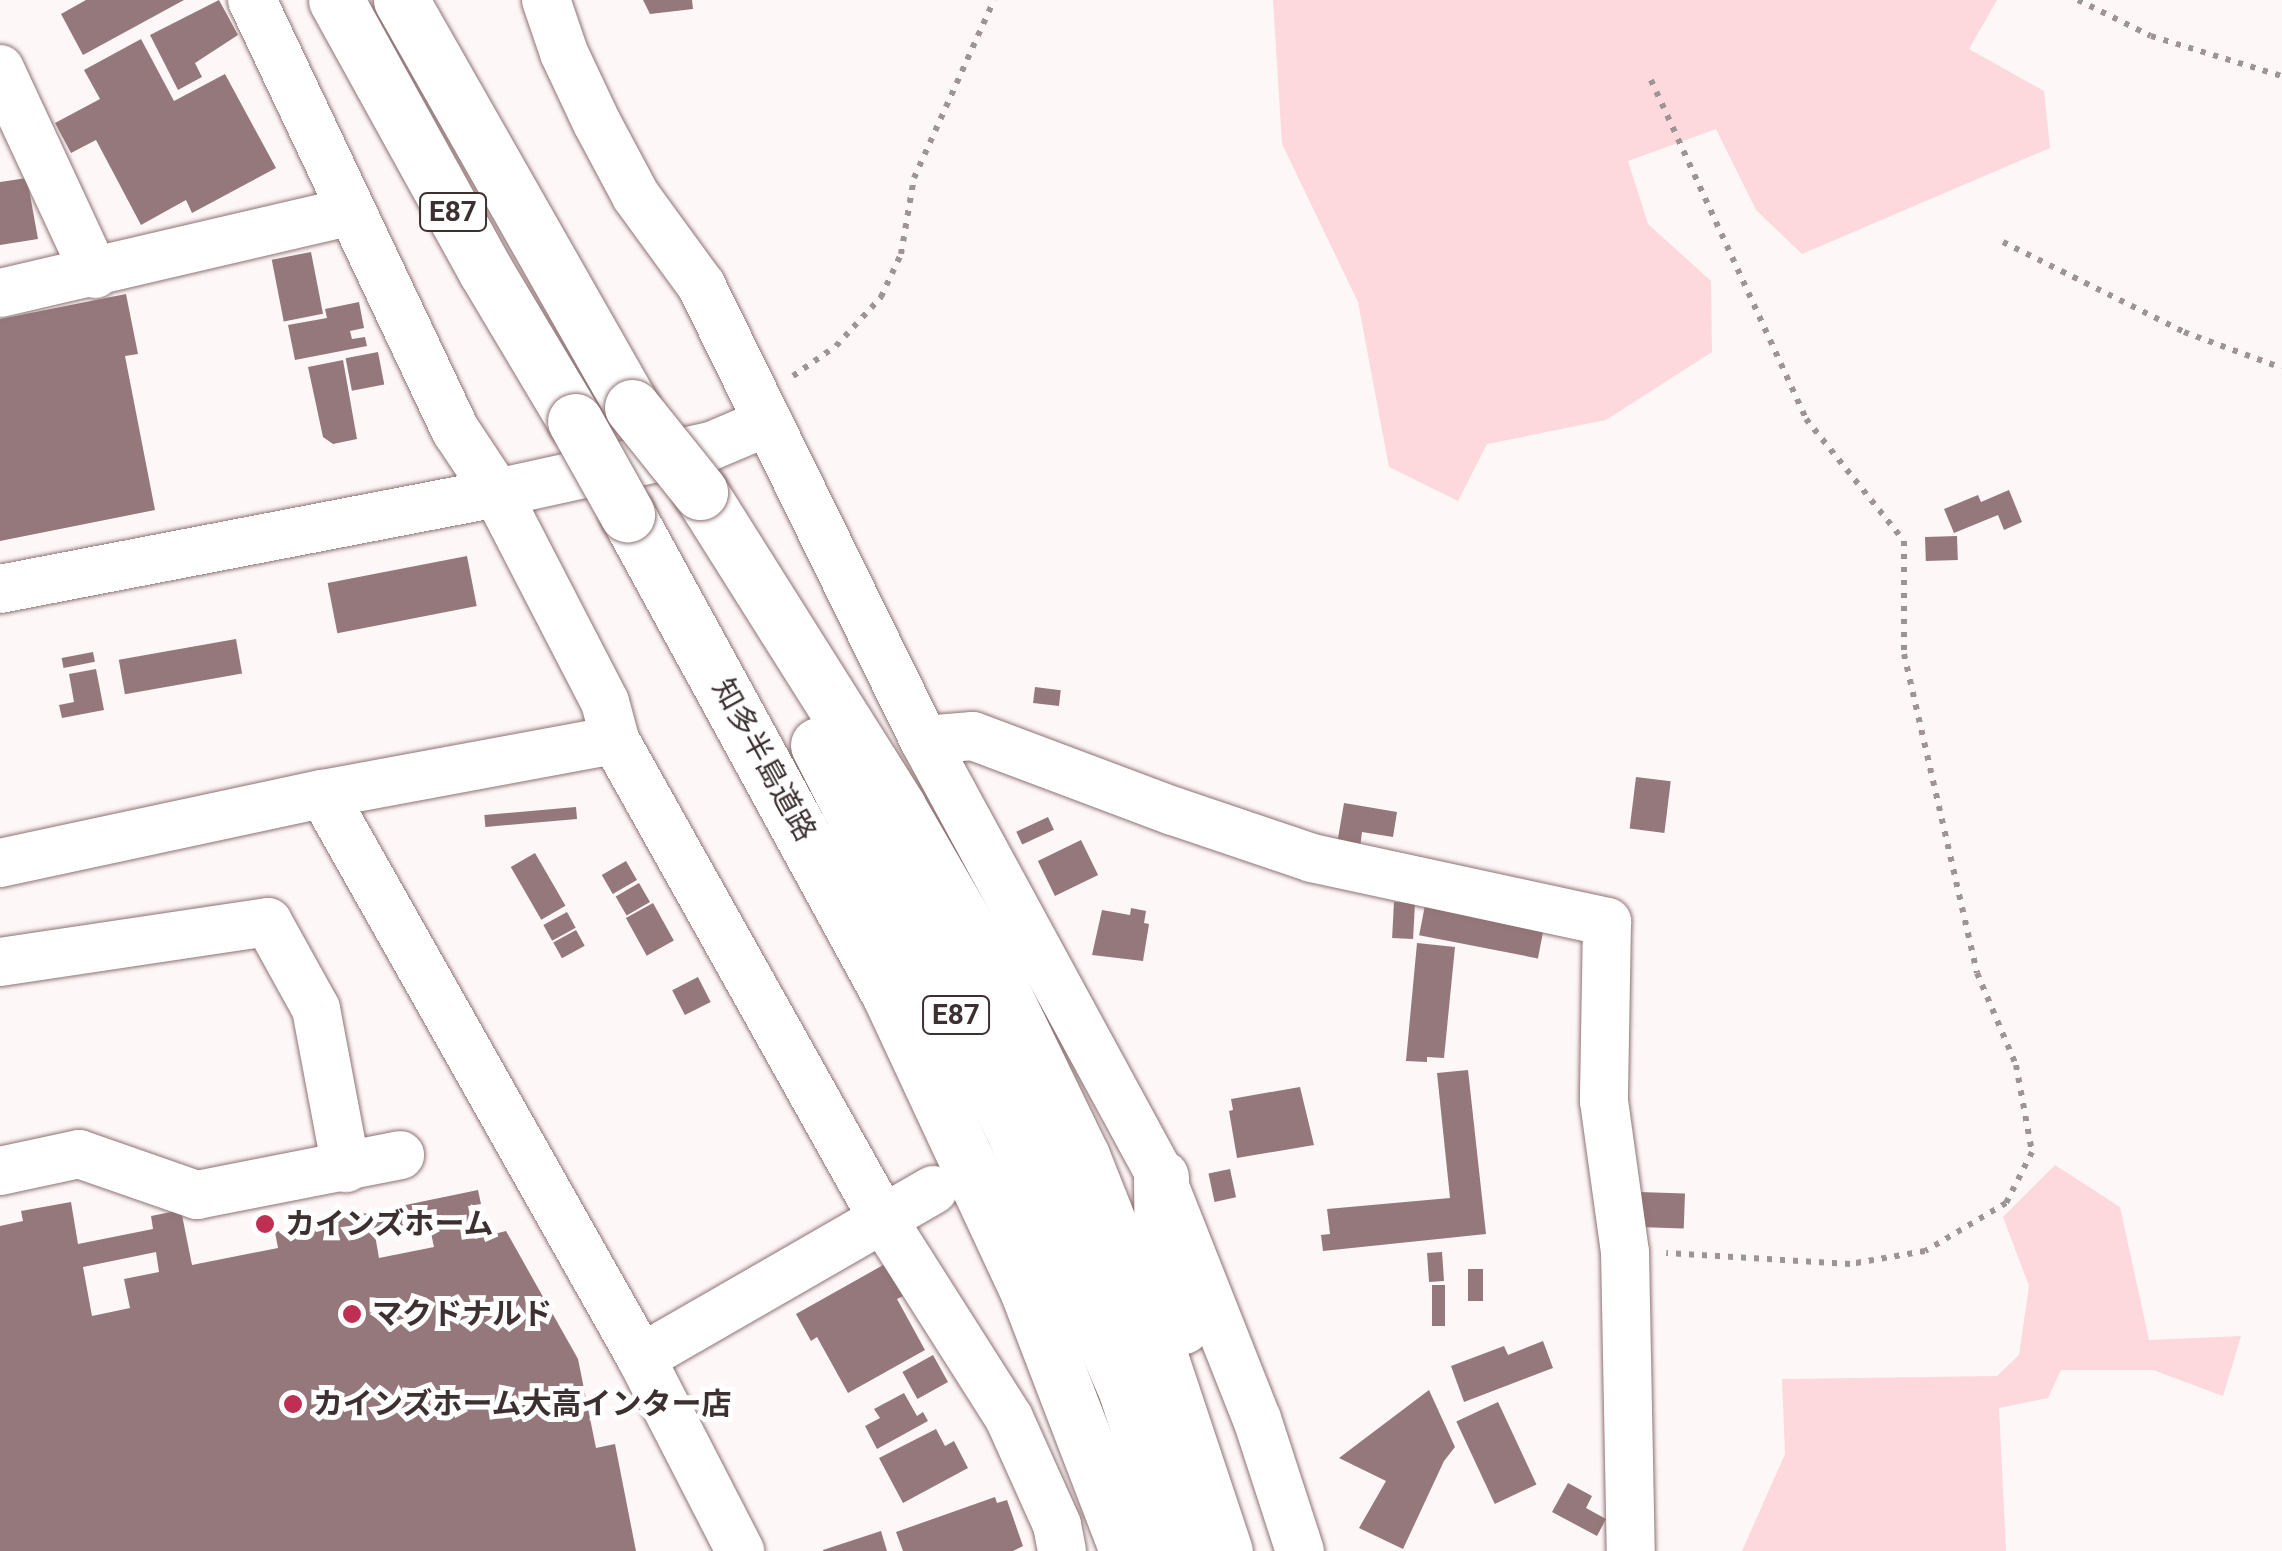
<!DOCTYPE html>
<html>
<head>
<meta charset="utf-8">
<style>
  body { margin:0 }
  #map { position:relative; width:2282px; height:1551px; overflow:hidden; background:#fef7f8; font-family:Roboto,"Noto Sans JP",sans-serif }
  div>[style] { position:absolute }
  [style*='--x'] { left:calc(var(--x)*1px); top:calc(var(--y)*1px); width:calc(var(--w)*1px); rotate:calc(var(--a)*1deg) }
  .green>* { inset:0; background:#fdd8dc }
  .building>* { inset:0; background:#95787b; transform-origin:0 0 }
  .path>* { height:6px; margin-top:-3px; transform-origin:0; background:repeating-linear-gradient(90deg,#9e9495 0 5px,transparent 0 13px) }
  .roads { filter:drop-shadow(0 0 2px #8e7274) drop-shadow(0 0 2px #8e7274) }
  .minor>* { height:48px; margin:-24px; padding:0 24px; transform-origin:24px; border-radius:24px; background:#fff }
  .highway>* { height:55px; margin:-27.5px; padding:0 27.5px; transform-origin:27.5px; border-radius:27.5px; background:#fff }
  .bridges { filter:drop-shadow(0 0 2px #8e7274) drop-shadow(0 0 2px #8e7274) }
  .highway-bridge>* { height:55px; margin:-27.5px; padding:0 27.5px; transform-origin:27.5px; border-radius:27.5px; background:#fff }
  .dots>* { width:28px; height:28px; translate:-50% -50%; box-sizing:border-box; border:5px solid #fff; border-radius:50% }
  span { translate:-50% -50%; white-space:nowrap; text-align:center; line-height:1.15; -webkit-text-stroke:10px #fff; paint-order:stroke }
  .shield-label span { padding:2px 8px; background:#fff; border:2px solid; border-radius:8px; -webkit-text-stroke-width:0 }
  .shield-label { font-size:28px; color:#3c3031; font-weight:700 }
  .street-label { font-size:30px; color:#3c3031 }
  .poi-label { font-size:30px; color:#3c3031; font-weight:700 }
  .left { translate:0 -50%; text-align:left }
</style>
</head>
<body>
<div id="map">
  <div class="green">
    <i style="clip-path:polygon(1273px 0,1997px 0,1969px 49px,2044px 91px,2050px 148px,1802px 254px,1756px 210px,1716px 129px,1628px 161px,1648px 224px,1711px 281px,1712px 352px,1606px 420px,1487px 444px,1458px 501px,1389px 467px,1358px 302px,1282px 144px)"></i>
    <i style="clip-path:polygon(2055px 1165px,2120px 1207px,2149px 1340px,2241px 1336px,2223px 1396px,2153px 1370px,2061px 1370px,2048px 1398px,1999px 1408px,2006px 1551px,1742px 1551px,1785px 1454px,1782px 1379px,1997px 1376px,2019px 1355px,2029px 1286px,2003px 1217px)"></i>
  </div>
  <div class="building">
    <i style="clip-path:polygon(86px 0,184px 0,83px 55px,61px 14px)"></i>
    <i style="clip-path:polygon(219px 0,238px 35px,195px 63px,202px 77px,178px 90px,150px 35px)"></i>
    <i style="clip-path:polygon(643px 0,692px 0,693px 9px,650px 14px)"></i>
    <i style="clip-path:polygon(141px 39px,174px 101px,225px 74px,276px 168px,192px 213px,186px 200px,141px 225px,96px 140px,71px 153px,55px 123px,100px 99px,84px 70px)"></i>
    <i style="clip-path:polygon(27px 178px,38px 239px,0 245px,0 182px)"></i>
    <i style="left:311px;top:252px;width:63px;height:40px;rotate:79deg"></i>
    <i style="clip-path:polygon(126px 294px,138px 354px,125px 356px,155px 510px,0 541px,0 319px)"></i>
    <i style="clip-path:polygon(359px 302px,364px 328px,350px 331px,352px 339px,365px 337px,367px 346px,295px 360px,288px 325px,327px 318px,325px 309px)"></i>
    <i style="left:378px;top:352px;width:33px;height:33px;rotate:79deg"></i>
    <i style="clip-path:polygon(343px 360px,357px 439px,333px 444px,323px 437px,308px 367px)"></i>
    <i style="clip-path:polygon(2009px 490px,2022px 522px,2004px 530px,1998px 515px,1954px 533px,1944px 509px,1978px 495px,1981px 502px)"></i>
    <i style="left:1957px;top:536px;width:24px;height:32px;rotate:88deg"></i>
    <i style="left:467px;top:556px;width:51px;height:142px;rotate:79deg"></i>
    <i style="left:236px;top:639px;width:35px;height:119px;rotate:80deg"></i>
    <i style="left:93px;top:652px;width:10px;height:32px;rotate:79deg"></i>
    <i style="clip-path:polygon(96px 669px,104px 710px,62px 718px,59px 705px,74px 702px,69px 674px)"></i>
    <i style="left:1035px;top:687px;width:26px;height:16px;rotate:7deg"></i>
    <i style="left:1636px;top:777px;width:35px;height:52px;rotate:7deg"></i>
    <i style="clip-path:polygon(1344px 803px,1397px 812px,1393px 837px,1362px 832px,1360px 848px,1337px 844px)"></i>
    <i style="left:576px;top:807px;width:12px;height:92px;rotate:85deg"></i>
    <i style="left:1048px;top:817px;width:14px;height:35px;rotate:65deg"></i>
    <i style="left:1081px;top:840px;width:39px;height:48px;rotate:64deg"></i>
    <i style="left:535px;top:853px;width:61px;height:28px;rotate:60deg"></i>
    <i style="left:626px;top:861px;width:22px;height:28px;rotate:60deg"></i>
    <i style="left:639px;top:883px;width:22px;height:27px;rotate:60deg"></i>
    <i style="left:1426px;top:900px;width:121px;height:36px;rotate:11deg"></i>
    <i style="left:1394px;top:902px;width:21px;height:36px;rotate:3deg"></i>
    <i style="left:653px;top:903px;width:43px;height:31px;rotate:61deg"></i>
    <i style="clip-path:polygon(1131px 908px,1146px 911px,1144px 923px,1149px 924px,1143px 961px,1092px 955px,1102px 910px,1130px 915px)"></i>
    <i style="left:567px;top:912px;width:18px;height:27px;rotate:61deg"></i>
    <i style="left:576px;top:930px;width:18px;height:26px;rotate:61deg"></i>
    <i style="clip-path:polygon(1417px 943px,1455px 947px,1444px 1058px,1427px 1057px,1427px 1062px,1406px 1061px)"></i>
    <i style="left:698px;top:977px;width:28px;height:29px;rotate:63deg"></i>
    <i style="clip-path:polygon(1468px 1070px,1486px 1234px,1323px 1251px,1321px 1235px,1330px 1234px,1327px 1209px,1450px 1198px,1437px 1073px)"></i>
    <i style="clip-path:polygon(1300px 1087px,1314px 1145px,1237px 1158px,1229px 1111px,1233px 1110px,1231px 1099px)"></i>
    <i style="left:1230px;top:1169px;width:29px;height:22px;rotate:78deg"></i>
    <i style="clip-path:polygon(evenodd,478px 1190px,481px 1204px,468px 1206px,475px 1239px,506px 1231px,578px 1359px,596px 1448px,615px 1444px,636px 1551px,0 1551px,0 1226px,23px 1221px,21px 1211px,71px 1202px,78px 1244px,153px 1229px,151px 1216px,181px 1210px,192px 1265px,278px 1248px,275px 1232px,478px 1190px,429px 1224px,434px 1247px,379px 1258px,375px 1235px,429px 1224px,478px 1190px,156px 1252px,159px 1272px,124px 1279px,130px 1308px,92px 1316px,83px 1267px,156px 1252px)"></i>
    <i style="left:1639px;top:1192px;width:46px;height:35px;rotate:2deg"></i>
    <i style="left:1442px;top:1252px;width:29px;height:15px;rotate:86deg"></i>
    <i style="clip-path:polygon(885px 1264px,903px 1296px,897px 1299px,925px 1350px,848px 1393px,817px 1337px,811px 1341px,796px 1314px)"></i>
    <i style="left:1468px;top:1269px;width:15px;height:32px"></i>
    <i style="left:1432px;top:1285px;width:13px;height:41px"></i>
    <i style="clip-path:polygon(1543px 1341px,1553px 1368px,1464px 1402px,1451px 1366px,1504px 1346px,1508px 1355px)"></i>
    <i style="left:933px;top:1355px;width:31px;height:35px;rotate:61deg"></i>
    <i style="clip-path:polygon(1429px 1390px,1455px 1447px,1444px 1461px,1403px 1549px,1359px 1528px,1386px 1481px,1339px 1458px)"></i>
    <i style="clip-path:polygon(904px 1393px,917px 1416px,923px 1412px,928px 1421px,877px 1449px,865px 1426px,880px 1418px,874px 1409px)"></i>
    <i style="left:1498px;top:1402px;width:91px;height:46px;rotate:65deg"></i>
    <i style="clip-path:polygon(936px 1429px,945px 1446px,954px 1441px,968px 1468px,903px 1503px,879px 1458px)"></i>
    <i style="clip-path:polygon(1568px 1483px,1592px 1496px,1586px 1508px,1606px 1519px,1597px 1536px,1552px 1512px)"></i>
    <i style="clip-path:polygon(995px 1497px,997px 1503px,1007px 1500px,1023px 1546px,1013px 1551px,903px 1551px,896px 1532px)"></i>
    <i style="clip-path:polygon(881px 1531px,887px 1551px,823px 1551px,823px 1550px)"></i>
  </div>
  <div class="path">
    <i style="--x:2078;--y:0;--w:81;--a:26.3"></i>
    <i style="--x:2151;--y:36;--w:137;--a:17"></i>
    <i style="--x:1651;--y:80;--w:373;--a:65.4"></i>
    <i style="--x:1806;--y:419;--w:156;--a:51.2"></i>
    <i style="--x:1904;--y:541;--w:113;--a:90"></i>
    <i style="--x:1904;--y:654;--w:327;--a:77.1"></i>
    <i style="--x:1977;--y:973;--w:100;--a:67"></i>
    <i style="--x:2016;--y:1065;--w:88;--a:79.6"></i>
    <i style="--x:2032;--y:1152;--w:57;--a:117"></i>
    <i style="--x:2006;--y:1203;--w:94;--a:149.3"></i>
    <i style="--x:1925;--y:1251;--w:76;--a:170.2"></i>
    <i style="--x:1850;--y:1264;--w:184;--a:-176.6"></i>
    <i style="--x:2003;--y:242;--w:202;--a:26.4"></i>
    <i style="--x:2184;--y:332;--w:104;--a:20.2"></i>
    <i style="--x:793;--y:376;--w:52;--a:-34.9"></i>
    <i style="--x:836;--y:346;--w:67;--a:-47.4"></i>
    <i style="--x:881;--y:297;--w:47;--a:-65.1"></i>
    <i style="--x:901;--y:254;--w:77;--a:-80.3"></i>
    <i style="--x:914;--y:178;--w:195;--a:-65.8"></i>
  </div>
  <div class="roads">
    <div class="minor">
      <i style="--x:252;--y:0;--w:477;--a:64.7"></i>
      <i style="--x:456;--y:431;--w:74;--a:56.5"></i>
      <i style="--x:497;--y:493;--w:235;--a:62.7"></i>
      <i style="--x:605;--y:702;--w:39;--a:75"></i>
      <i style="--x:615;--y:740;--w:551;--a:60.78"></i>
      <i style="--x:884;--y:1221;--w:233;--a:57.6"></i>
      <i style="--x:1009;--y:1418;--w:117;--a:65.8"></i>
      <i style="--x:1057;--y:1525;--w:26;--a:79"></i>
      <i style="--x:546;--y:0;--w:56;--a:71.2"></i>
      <i style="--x:564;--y:53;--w:77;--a:64.8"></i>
      <i style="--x:597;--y:123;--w:83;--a:61.9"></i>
      <i style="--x:636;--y:196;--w:110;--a:53.9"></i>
      <i style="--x:701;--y:285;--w:507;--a:63.89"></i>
      <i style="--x:924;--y:740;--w:497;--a:61.5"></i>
      <i style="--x:1161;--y:1177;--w:260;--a:68.4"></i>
      <i style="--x:1257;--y:1419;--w:139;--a:72"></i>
      <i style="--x:0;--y:69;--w:226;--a:65.1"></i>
      <i style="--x:0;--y:293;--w:360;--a:-13.1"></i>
      <i style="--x:0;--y:589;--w:506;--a:-10.93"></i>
      <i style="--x:497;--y:493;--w:219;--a:-12.4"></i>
      <i style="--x:711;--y:446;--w:62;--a:-22.8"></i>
      <i style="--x:924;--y:740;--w:49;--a:-4.7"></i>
      <i style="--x:973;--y:736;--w:214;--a:20.6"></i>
      <i style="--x:1173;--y:811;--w:147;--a:18.7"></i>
      <i style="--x:1312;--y:858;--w:302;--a:12.2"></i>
      <i style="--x:1607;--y:922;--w:179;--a:91"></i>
      <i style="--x:1604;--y:1101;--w:152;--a:82.1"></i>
      <i style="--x:1625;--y:1252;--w:299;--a:88.9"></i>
      <i style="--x:323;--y:794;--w:647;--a:60.58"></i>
      <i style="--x:641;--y:1358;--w:217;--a:62.8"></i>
      <i style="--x:0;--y:863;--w:330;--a:-12.1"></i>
      <i style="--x:323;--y:794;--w:297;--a:-10.5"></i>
      <i style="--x:0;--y:962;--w:271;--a:-8.5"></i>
      <i style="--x:268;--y:922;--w:99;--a:61.1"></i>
      <i style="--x:316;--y:1009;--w:162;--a:79.3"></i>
      <i style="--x:0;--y:1171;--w:81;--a:-12.1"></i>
      <i style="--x:79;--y:1154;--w:125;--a:19.2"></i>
      <i style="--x:197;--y:1195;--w:207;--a:-11.1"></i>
      <i style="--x:641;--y:1358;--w:337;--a:-29.9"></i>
    </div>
    <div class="highway">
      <i style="--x:336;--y:0;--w:308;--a:61.1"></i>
      <i style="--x:485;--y:270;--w:176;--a:59.2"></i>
      <i style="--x:401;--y:0;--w:468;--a:60.4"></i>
      <i style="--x:700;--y:492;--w:372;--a:57.8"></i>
      <i style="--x:898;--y:807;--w:186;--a:60"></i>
      <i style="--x:991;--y:968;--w:209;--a:64.2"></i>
      <i style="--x:1082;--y:1156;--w:186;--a:68.3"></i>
      <i style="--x:1151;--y:1329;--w:234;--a:71.6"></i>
      <i style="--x:627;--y:514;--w:547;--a:61.37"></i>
      <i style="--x:889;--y:994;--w:327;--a:65"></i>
      <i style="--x:1027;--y:1290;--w:280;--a:69"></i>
      <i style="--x:818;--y:745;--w:426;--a:63.1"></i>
      <i style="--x:1011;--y:1125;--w:290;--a:66.6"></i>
      <i style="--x:1126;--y:1391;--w:169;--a:71.7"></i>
      <i style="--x:1161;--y:1177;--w:94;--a:89.4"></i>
      <i style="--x:1162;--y:1271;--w:59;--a:70"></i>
    </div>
  </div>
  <div class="bridges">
    <div class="highway-bridge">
      <i style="--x:632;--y:407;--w:109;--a:51.3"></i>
      <i style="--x:575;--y:421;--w:107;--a:60.8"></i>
    </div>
  </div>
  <div class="dots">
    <i style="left:265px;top:1224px;background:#bf2f53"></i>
    <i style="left:352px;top:1314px;background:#bf2f53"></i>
    <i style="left:293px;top:1404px;background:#bf2f53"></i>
  </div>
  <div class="shield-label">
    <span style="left:453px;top:212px">E87</span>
    <span style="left:956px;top:1015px">E87</span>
  </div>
  <div class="street-label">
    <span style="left:764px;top:760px;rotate:61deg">知多半島道路</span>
  </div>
  <div class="poi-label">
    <span class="left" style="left:285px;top:1224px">カインズホーム</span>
    <span class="left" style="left:372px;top:1314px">マクドナルド</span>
    <span class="left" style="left:313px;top:1404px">カインズホーム大高インター店</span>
  </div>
</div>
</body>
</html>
